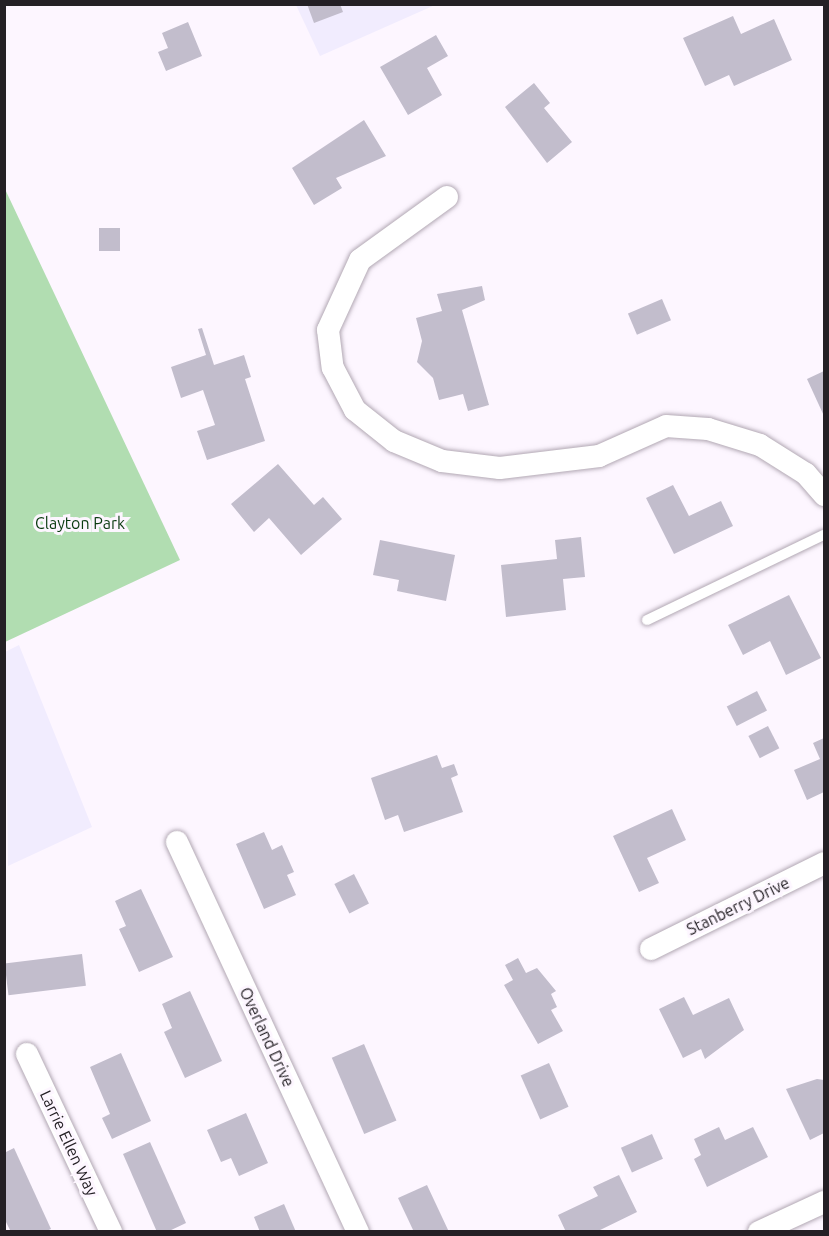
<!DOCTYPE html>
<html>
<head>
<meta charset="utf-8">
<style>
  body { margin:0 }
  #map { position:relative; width:829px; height:1236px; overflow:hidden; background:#fdf6ff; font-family:Ubuntu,sans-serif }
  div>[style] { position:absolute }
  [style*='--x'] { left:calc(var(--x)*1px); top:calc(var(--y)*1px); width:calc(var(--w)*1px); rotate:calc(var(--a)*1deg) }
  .commercial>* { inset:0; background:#f1ecfe }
  .green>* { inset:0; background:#b1ddb1 }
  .building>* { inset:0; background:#c2bdcc; transform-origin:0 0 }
  .roads { filter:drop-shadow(0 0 2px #b2a8b4) drop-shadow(0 0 2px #b2a8b4) }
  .service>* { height:10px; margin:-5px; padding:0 5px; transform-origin:5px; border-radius:5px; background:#fff }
  .minor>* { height:22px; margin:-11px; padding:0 11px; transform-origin:11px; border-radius:11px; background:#fff }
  span { translate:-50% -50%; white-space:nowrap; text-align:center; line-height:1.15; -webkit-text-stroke:6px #fdf6ff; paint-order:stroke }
  .park-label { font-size:16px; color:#0a3b10 }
  .street-label { font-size:16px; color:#242025 }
  .frame { position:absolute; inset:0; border:6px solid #242025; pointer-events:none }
</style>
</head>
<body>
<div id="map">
  <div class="commercial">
    <i style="clip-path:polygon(296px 5px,435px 5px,320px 56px)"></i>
    <i style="clip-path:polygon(19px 645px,92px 827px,8px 866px,5px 652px)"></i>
  </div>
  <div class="green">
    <i style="clip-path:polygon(4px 187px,180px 560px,5px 642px,4px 642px)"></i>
  </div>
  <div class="building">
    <i style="clip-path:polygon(307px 4px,340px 4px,343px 12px,314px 23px)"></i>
    <i style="clip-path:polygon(733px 16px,741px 34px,774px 19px,792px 60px,734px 86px,729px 75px,705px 86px,683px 38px)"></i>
    <i style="clip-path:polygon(188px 22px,202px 56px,166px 71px,158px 52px,168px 48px,162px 33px)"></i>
    <i style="clip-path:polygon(436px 35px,448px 56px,427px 68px,442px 95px,408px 115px,380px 67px)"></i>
    <i style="clip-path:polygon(534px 83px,550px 103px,544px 108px,572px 142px,547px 163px,505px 107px)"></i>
    <i style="clip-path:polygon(364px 120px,386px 156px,336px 178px,342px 188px,314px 205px,292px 168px)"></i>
    <i style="left:99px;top:228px;width:21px;height:23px"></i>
    <i style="clip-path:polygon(482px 286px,485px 300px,462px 310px,489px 405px,468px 411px,463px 394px,439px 400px,433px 378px,417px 362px,422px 341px,416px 318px,442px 311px,437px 294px)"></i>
    <i style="left:662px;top:299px;width:23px;height:37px;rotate:67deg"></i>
    <i style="clip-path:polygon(202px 328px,214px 365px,244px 355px,251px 377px,245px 379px,265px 441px,207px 460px,197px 431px,215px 425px,203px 390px,181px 398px,171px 367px,206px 355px,198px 329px)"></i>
    <i style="clip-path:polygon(824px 371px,824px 416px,807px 379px)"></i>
    <i style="clip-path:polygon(278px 464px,314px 505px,323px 497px,342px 519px,301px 555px,269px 518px,254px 532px,231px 504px)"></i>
    <i style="clip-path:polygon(673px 485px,689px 516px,721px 501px,733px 526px,674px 554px,646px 498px)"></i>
    <i style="clip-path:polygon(581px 537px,585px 577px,563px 579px,566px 610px,506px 617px,501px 565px,557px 559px,555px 540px)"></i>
    <i style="clip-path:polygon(380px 540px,455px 555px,446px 601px,397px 591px,399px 580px,373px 575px)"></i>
    <i style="clip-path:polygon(789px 595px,821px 658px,786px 675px,770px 641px,743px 655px,728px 625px)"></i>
    <i style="left:757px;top:691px;width:22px;height:34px;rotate:63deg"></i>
    <i style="left:768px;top:726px;width:25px;height:22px;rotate:63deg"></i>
    <i style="clip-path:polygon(824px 738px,824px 792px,807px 800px,794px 770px,820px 759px,813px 743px)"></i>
    <i style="clip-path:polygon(437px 755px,442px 768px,454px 764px,458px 775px,451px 778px,463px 812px,404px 832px,398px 815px,385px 820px,371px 778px)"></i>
    <i style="clip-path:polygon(672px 809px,686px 840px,647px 858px,659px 883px,639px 892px,613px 836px)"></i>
    <i style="clip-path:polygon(264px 832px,272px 850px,282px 845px,294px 872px,287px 875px,296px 895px,264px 909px,236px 844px)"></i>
    <i style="left:354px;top:874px;width:33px;height:22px;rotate:63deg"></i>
    <i style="clip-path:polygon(141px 889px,173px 957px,139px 972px,119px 929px,126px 926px,115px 901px)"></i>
    <i style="left:82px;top:954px;width:32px;height:78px;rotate:83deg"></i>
    <i style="clip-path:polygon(518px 958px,526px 973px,537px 968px,556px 991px,551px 994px,557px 1007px,551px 1010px,563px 1031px,538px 1044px,504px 985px,513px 980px,505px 965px)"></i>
    <i style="clip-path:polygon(190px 991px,222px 1061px,185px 1078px,164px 1032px,172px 1028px,162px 1004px)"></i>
    <i style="clip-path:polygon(684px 997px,693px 1015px,729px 998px,744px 1030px,705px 1059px,701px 1049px,683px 1058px,659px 1009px)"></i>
    <i style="left:364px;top:1044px;width:83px;height:35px;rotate:67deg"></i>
    <i style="clip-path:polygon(121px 1053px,151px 1121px,112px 1139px,102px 1118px,110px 1114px,90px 1067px)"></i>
    <i style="left:549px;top:1063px;width:48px;height:31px;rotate:66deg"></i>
    <i style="clip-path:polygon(817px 1079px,824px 1080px,824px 1133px,810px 1140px,786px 1089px)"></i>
    <i style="clip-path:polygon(246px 1113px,268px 1163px,239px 1176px,231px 1158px,221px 1162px,207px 1130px)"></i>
    <i style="clip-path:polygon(719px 1127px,725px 1140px,753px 1127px,768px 1157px,707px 1187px,694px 1159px,701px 1155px,694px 1139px)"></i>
    <i style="left:652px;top:1134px;width:27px;height:34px;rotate:66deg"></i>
    <i style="clip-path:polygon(150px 1142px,186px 1223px,167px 1232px,157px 1232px,123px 1154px)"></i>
    <i style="clip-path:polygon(14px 1148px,51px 1229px,44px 1232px,11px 1232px,4px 1218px,4px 1153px)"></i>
    <i style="clip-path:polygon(619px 1175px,637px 1212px,596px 1232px,566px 1232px,558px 1215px,598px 1196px,593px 1187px)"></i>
    <i style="clip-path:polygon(427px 1185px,449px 1232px,414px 1232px,398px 1198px)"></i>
    <i style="clip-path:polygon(284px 1204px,296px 1232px,260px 1232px,254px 1217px)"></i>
  </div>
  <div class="roads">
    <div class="service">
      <i style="--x:647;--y:620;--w:196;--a:-25.7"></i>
    </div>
    <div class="minor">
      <i style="--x:447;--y:197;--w:107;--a:144.1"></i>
      <i style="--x:360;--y:260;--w:77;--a:114.6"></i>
      <i style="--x:328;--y:330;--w:38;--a:83"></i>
      <i style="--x:333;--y:368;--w:47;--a:62.4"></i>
      <i style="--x:355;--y:410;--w:50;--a:38.5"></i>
      <i style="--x:394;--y:441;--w:52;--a:22.6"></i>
      <i style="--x:442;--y:461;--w:58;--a:6.9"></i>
      <i style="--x:500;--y:468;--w:100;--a:-6.9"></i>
      <i style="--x:599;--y:456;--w:73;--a:-24.1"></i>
      <i style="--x:666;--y:426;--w:42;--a:4.1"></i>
      <i style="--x:708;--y:429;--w:54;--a:17.1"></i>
      <i style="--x:760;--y:445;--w:54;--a:32.2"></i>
      <i style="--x:806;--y:474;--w:28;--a:49"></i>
      <i style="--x:177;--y:842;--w:430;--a:65.1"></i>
      <i style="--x:651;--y:949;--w:193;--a:-26.4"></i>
      <i style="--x:27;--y:1054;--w:197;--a:64.7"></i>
      <i style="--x:759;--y:1232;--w:72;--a:-24.8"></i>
    </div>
  </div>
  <div class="park-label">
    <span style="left:80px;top:523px">Clayton Park</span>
  </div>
  <div class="street-label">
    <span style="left:738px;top:906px;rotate:-26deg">Stanberry Drive</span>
    <span style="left:267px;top:1037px;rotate:65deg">Overland Drive</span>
    <span style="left:69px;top:1143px;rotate:65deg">Larrie Ellen Way</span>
  </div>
  <div class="frame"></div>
</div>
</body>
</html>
